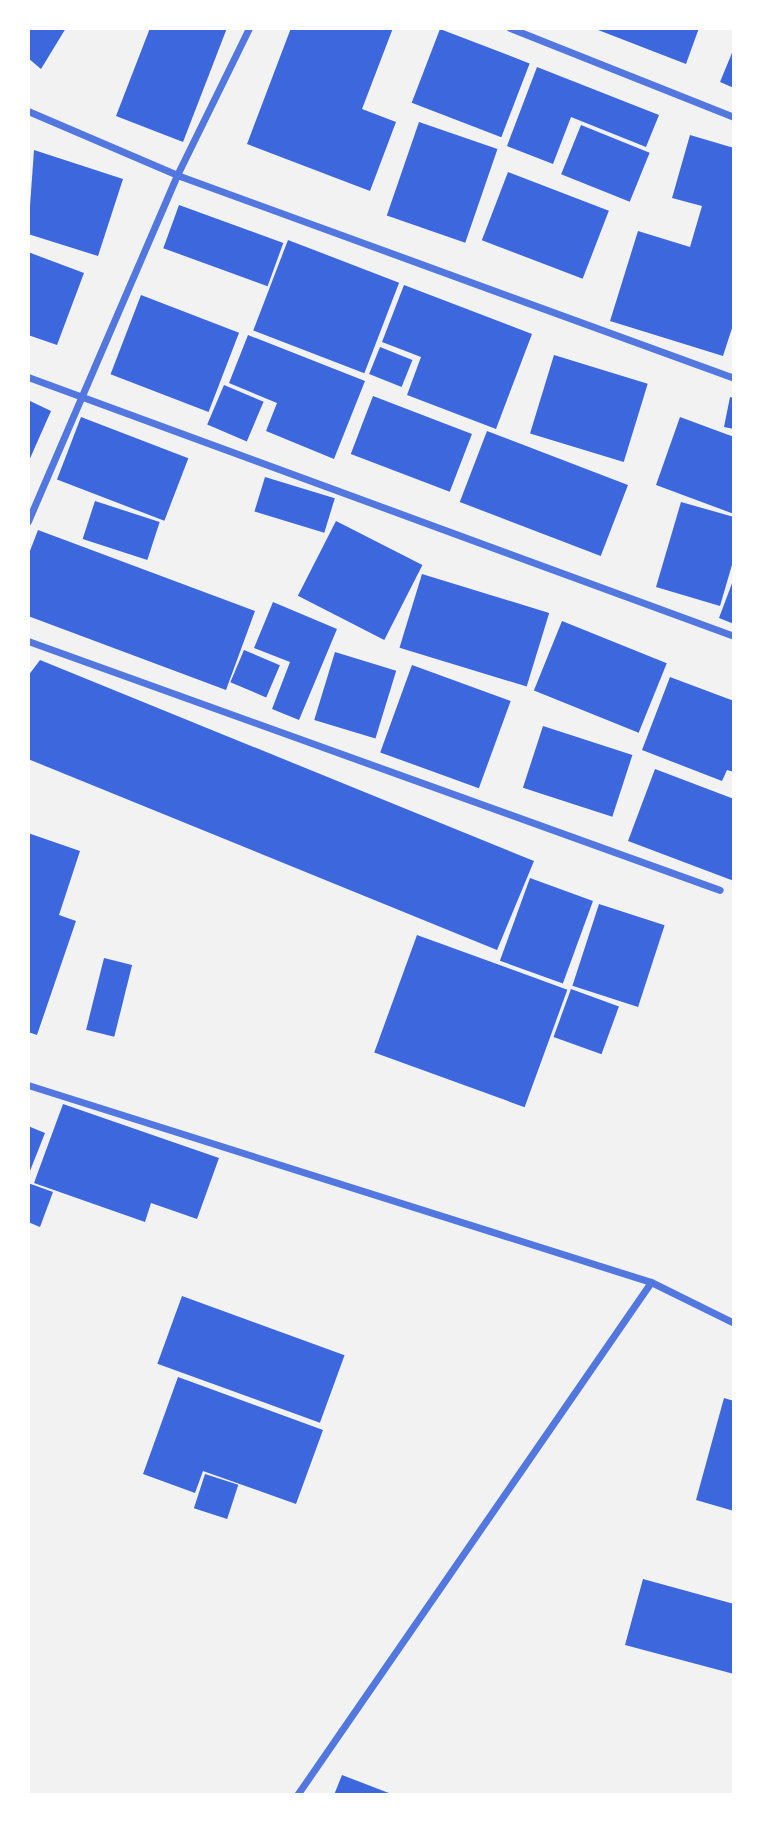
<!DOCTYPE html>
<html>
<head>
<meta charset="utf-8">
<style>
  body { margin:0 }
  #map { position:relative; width:762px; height:1823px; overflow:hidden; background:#f2f2f2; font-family:Rubik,sans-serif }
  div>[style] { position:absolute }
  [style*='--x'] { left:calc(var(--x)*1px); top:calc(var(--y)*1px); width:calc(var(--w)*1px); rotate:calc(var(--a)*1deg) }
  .building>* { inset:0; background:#3d67dc; transform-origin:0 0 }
  .minor>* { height:7px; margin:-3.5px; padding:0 3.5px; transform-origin:3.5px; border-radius:3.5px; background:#5277de }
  span { translate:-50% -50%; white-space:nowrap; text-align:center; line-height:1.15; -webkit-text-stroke:5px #fff; paint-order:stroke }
  .frame { position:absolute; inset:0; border:30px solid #fff; pointer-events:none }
</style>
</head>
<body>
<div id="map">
  <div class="building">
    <i style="clip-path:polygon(28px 28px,66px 28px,41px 69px,28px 58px)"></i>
    <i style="clip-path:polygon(150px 28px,227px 28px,183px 142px,116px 116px)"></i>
    <i style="clip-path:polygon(291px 28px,393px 28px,362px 109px,396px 122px,370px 191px,247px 144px)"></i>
    <i style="clip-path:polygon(593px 28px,699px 28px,686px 64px)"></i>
    <i style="left:440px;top:29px;width:96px;height:79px;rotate:21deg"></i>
    <i style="clip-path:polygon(734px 48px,734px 88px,720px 82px)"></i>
    <i style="clip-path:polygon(537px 67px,659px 115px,646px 147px,571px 117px,553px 164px,507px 146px)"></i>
    <i style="left:419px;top:122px;width:83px;height:99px;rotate:19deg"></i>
    <i style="left:581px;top:125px;width:74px;height:53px;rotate:22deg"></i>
    <i style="clip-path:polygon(690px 135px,734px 148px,734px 322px,723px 356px,610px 321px,638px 231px,690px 247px,702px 206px,672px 198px)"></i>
    <i style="clip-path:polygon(34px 150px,123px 179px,98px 256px,28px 234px)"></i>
    <i style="left:508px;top:172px;width:108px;height:73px;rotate:21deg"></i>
    <i style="left:179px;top:205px;width:111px;height:46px;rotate:20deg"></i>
    <i style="left:288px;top:240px;width:119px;height:97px;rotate:21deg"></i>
    <i style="clip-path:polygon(28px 252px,84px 273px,57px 345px,28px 335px)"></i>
    <i style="clip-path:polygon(404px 285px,532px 334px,496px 429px,407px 395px,421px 357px,382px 342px)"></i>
    <i style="left:141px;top:295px;width:105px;height:85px;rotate:21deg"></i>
    <i style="clip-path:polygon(248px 335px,365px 381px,334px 459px,266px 431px,277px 403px,229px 383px)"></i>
    <i style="left:380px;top:347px;width:35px;height:29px;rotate:22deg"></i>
    <i style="left:554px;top:355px;width:98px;height:82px;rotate:17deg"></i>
    <i style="left:224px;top:385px;width:43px;height:43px;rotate:23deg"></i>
    <i style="left:373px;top:396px;width:106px;height:62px;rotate:21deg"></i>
    <i style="clip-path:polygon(730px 397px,734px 398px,734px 429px,724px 427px)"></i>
    <i style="clip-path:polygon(28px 400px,51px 411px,28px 463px)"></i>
    <i style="left:81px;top:417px;width:115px;height:67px;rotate:21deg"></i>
    <i style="clip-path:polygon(680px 417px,734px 437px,734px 514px,656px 485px)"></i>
    <i style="left:487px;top:431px;width:151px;height:76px;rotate:21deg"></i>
    <i style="left:265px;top:477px;width:73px;height:36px;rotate:17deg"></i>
    <i style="left:95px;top:501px;width:68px;height:40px;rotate:18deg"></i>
    <i style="clip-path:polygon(681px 502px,734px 517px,734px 558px,720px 606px,656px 587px)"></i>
    <i style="left:336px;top:521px;width:97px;height:84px;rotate:27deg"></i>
    <i style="clip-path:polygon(38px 530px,255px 611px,226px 690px,28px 616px,28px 556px)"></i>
    <i style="left:422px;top:574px;width:133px;height:77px;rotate:17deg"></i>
    <i style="clip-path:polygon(734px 578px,734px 624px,719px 618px)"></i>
    <i style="clip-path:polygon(273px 602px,337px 629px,299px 720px,272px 709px,290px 662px,254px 648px)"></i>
    <i style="left:562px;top:621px;width:113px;height:75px;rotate:22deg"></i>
    <i style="left:244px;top:650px;width:39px;height:35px;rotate:23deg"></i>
    <i style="left:335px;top:652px;width:64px;height:71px;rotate:17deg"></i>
    <i style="clip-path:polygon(40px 660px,534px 861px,497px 950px,28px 759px,28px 676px)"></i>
    <i style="left:412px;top:665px;width:105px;height:93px;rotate:20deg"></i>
    <i style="clip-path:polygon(670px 677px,734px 701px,734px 772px,727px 770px,722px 781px,642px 750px)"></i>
    <i style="left:543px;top:726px;width:94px;height:65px;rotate:18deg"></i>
    <i style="clip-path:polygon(655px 769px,734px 799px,734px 881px,628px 841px)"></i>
    <i style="clip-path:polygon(28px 833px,80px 851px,59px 915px,76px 921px,37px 1035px,28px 1032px)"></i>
    <i style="left:530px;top:878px;width:67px;height:88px;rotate:20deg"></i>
    <i style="left:599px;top:904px;width:69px;height:86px;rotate:18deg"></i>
    <i style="left:417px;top:935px;width:160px;height:125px;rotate:20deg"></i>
    <i style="left:104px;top:958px;width:29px;height:74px;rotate:14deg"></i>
    <i style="left:571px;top:989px;width:51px;height:51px;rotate:20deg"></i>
    <i style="clip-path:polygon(63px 1104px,219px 1158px,197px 1219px,151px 1203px,145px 1222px,34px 1183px)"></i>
    <i style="clip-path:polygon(28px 1126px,45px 1133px,28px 1176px)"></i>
    <i style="clip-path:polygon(28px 1183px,53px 1192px,40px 1227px,28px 1222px)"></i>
    <i style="left:182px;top:1296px;width:173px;height:72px;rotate:20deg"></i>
    <i style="clip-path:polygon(178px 1377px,323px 1430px,296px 1504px,203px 1471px,195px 1493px,143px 1474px)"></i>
    <i style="clip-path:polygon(724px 1398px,734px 1401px,734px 1511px,696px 1500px)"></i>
    <i style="left:205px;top:1474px;width:35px;height:36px;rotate:18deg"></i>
    <i style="clip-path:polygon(643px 1579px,734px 1604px,734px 1674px,625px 1645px)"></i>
    <i style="clip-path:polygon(342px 1775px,394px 1795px,334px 1795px)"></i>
  </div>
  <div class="minor">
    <i style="--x:510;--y:28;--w:241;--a:21.7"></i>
    <i style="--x:28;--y:111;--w:162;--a:23.2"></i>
    <i style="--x:177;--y:175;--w:593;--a:20.02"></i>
    <i style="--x:28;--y:377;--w:752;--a:20.15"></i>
    <i style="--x:28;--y:521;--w:377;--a:-66.7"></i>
    <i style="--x:177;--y:175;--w:164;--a:-63.9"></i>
    <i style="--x:28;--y:641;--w:735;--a:19.79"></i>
    <i style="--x:28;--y:1085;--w:653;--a:17.55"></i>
    <i style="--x:651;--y:1282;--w:93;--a:26.3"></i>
    <i style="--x:297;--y:1795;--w:623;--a:-55.39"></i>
  </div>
  <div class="frame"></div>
</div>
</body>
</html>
